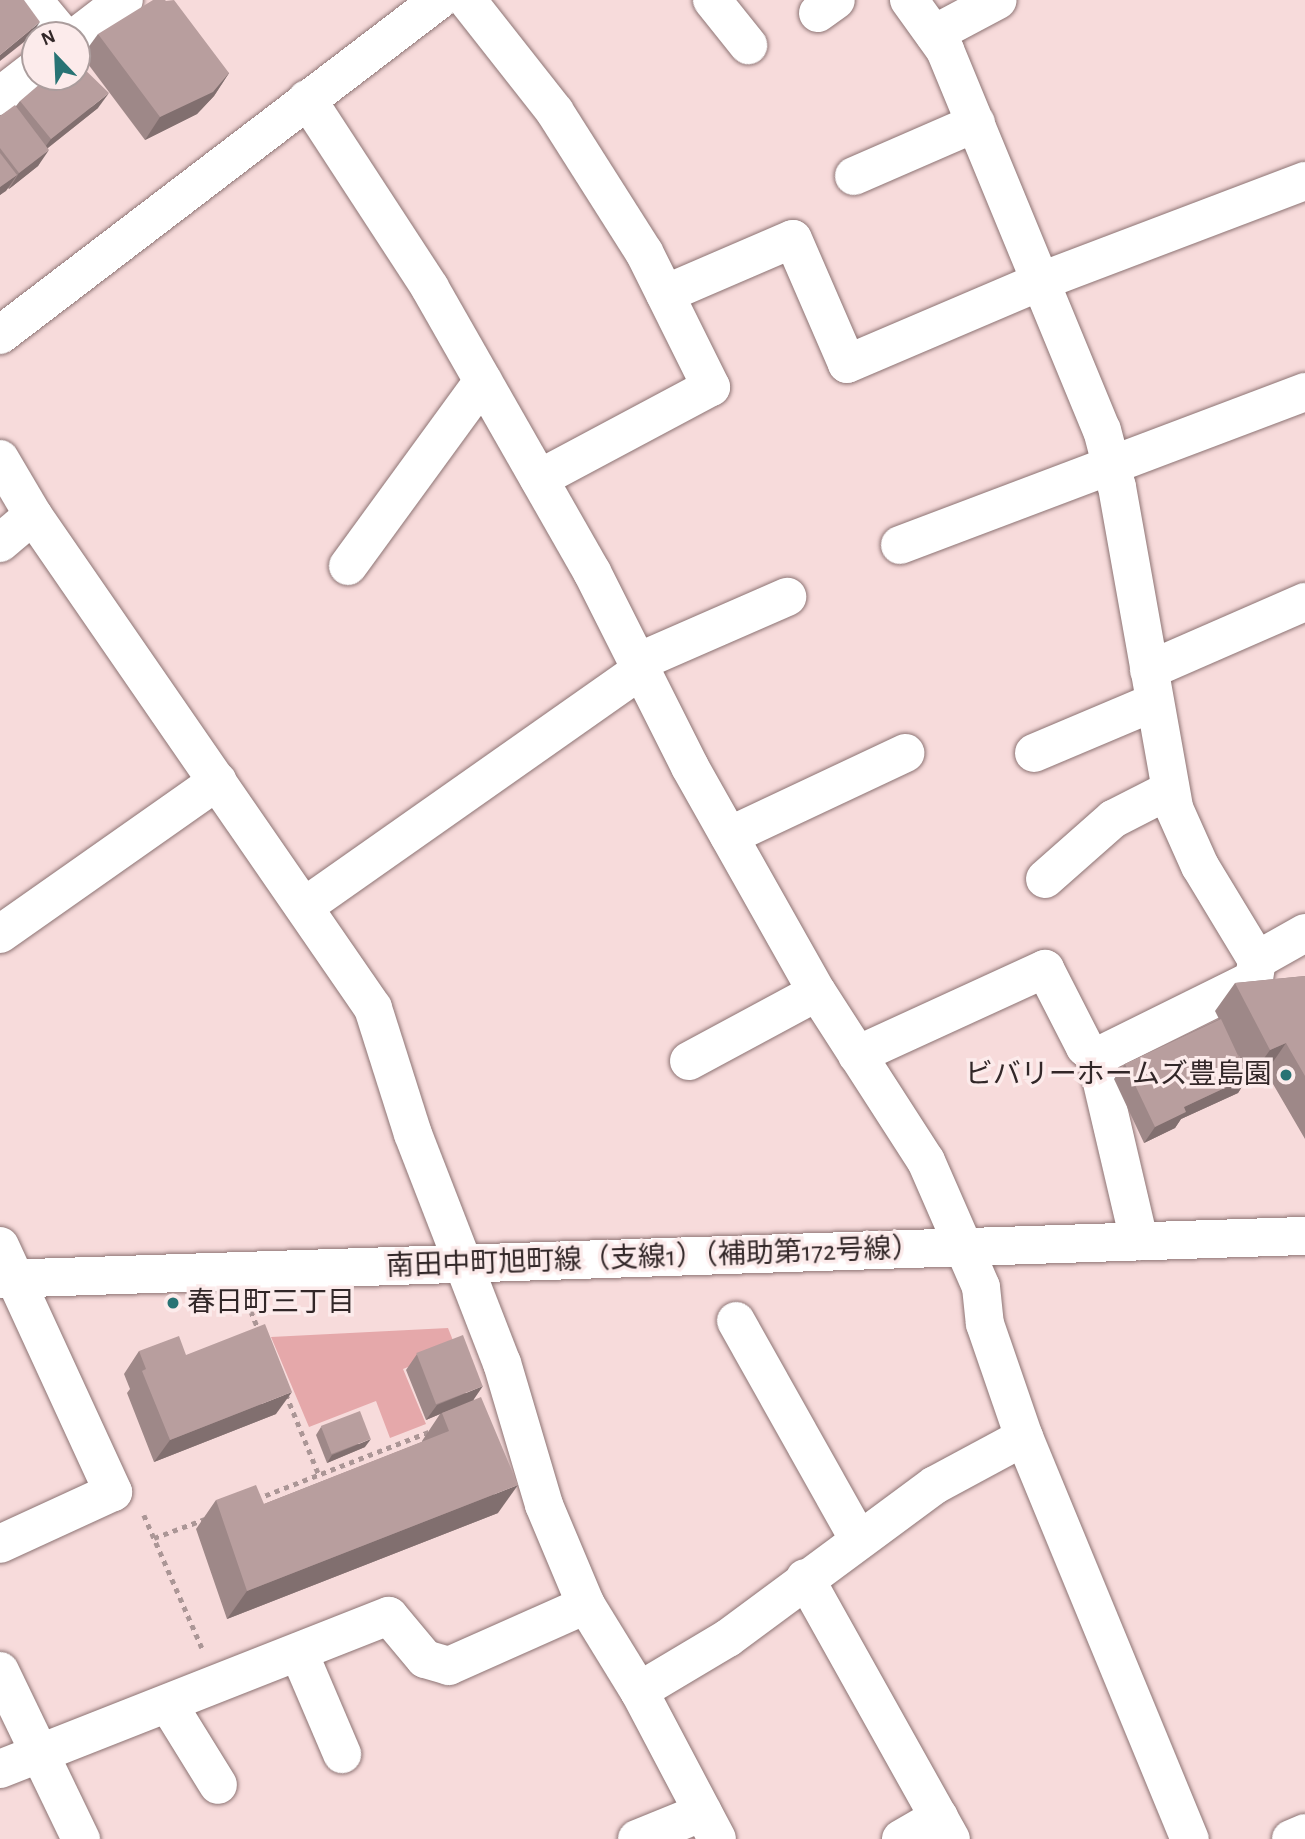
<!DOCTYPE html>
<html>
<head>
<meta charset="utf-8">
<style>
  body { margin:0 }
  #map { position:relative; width:1305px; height:1839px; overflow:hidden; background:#f7dbdb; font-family:"Alegreya Sans","Noto Sans JP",sans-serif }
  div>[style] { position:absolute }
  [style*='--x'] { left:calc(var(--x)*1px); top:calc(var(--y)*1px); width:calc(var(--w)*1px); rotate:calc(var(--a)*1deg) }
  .green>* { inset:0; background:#e5a8aa }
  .path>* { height:4.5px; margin-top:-2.25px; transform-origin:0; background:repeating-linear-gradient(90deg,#ab9696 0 5px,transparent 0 10px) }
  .roads { filter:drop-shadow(0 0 2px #8d7474) drop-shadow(0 0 2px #8d7474) }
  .minor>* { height:38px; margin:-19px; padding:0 19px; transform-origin:19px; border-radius:19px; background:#fff }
  .major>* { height:38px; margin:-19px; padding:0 19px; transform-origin:19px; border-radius:19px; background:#fff }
  .wall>* { inset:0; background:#9e8888 }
  .shaded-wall>* { inset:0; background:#816f6f }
  .building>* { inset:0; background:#b89e9e; transform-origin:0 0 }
  .dots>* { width:19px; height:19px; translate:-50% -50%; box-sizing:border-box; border:4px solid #fcebeb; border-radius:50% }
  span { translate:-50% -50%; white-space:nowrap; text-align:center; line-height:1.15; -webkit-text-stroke:7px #fcebeb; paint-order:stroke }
  .poi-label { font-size:28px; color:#322728 }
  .right { translate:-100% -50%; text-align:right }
  .left { translate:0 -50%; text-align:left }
  .street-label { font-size:28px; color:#322728 }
  .north { position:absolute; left:21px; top:21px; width:70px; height:70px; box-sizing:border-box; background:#fcebeb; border:2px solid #ab9d9d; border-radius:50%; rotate:337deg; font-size:19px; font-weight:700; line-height:28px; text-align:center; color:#322728 }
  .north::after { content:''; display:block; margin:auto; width:24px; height:32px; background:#287374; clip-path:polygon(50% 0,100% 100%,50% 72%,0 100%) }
</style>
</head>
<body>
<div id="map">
  <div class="green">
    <i style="clip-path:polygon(448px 1328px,456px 1348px,403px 1369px,426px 1424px,390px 1438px,376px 1401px,309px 1427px,271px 1337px)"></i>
  </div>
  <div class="path">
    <i style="--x:251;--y:1311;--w:22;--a:68"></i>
    <i style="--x:286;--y:1394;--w:87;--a:67.8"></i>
    <i style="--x:256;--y:1499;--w:191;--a:-21.2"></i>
    <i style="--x:144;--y:1515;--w:145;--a:66.4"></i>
    <i style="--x:154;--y:1538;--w:54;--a:-20.4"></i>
  </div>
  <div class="roads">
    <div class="minor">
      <i style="--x:33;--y:0;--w:45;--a:50.4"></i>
      <i style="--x:467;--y:0;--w:142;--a:51.8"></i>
      <i style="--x:555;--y:112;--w:166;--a:57.6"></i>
      <i style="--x:644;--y:252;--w:151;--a:63.6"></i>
      <i style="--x:711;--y:387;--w:195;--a:151.9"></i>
      <i style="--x:712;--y:0;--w:58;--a:51.3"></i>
      <i style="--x:909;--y:0;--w:62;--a:54.2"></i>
      <i style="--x:945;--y:50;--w:411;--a:67.6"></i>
      <i style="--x:1102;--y:430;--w:59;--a:75.3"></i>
      <i style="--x:1117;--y:487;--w:326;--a:79.9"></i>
      <i style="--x:1174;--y:808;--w:64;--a:65.9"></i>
      <i style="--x:1200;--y:866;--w:110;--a:58.8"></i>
      <i style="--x:1257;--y:960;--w:19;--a:99"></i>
      <i style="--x:1254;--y:979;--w:176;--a:153.7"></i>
      <i style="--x:1096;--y:1057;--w:189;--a:76.8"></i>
      <i style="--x:818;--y:13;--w:22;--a:-36"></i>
      <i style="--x:934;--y:34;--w:72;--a:-28"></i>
      <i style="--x:77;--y:36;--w:59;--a:-37.5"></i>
      <i style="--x:0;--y:96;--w:44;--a:-37.6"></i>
      <i style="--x:307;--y:99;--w:225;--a:56.9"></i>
      <i style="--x:430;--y:288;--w:327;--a:60.3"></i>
      <i style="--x:592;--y:572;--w:218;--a:63.3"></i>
      <i style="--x:690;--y:767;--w:258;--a:60.6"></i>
      <i style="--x:817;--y:992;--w:201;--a:57.2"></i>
      <i style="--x:926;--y:1161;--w:137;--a:66.4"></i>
      <i style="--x:981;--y:1287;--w:37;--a:84"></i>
      <i style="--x:985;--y:1324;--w:120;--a:71"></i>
      <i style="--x:1024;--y:1437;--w:435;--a:67.6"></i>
      <i style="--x:854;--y:176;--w:133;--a:-23.5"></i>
      <i style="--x:665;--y:294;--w:139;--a:-23.3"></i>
      <i style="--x:793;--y:239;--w:136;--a:66.6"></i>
      <i style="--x:847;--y:364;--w:214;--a:-23.1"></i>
      <i style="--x:1044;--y:280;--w:279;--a:-20.8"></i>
      <i style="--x:0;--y:335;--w:552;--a:-37.35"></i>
      <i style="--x:0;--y:459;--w:65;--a:59.5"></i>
      <i style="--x:33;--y:515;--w:599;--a:55.41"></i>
      <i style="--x:373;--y:1008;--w:132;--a:72.4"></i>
      <i style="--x:413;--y:1134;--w:246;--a:68.8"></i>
      <i style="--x:502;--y:1363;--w:148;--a:73.5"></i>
      <i style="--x:544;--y:1505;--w:108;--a:67.2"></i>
      <i style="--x:586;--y:1605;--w:101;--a:58.4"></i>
      <i style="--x:639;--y:1691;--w:167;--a:62.2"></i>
      <i style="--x:0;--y:543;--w:43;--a:-40.3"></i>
      <i style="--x:900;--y:545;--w:433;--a:-20.7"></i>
      <i style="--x:348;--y:566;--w:229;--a:-53.9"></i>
      <i style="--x:638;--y:662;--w:163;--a:-23.6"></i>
      <i style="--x:1149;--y:670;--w:170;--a:-23.6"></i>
      <i style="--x:1034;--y:753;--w:131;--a:-22.9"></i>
      <i style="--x:729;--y:836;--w:195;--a:-25.2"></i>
      <i style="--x:1045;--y:879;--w:91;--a:-41.4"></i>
      <i style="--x:1113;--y:819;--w:64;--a:-27"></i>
      <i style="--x:305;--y:906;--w:411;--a:-35.1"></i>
      <i style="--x:0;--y:934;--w:266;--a:-35.1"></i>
      <i style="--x:1257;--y:960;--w:55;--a:-29.4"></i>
      <i style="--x:857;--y:1055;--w:207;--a:-24.6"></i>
      <i style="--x:1045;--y:969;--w:88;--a:62.9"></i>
      <i style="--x:1085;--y:1047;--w:15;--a:42"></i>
      <i style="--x:689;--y:1061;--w:145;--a:-28.3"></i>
      <i style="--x:0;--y:1246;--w:271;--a:65.3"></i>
      <i style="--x:113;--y:1492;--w:124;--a:155.3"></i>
      <i style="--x:736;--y:1321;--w:249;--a:60.7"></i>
      <i style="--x:805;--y:1578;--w:299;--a:60.8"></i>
      <i style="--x:299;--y:1653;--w:110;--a:66.9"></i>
      <i style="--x:0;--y:1671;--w:187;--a:64.3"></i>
      <i style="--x:639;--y:1691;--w:104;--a:-30.8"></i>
      <i style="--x:728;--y:1638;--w:257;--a:-36.5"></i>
      <i style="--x:935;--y:1485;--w:101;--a:-28.3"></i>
      <i style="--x:168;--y:1704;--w:95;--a:58.3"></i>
      <i style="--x:0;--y:1769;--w:418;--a:-21.5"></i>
      <i style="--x:389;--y:1616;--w:56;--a:50.1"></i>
      <i style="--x:425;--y:1659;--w:25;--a:16"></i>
      <i style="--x:449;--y:1666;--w:150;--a:-24"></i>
      <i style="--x:637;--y:1839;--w:71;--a:-22.2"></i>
      <i style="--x:901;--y:1839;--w:44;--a:-30.1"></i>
      <i style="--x:1291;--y:1839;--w:15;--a:-23"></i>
    </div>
    <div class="major">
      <i style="--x:0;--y:1279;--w:1306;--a:-1.89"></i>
    </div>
  </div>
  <div class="wall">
    <i style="clip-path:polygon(98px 34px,229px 73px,214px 96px,197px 114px,145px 140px,82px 56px)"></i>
    <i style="clip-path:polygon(20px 101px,98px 108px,48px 148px,38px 166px,9px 189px,8px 188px,0 195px,0 116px,16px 106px)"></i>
    <i style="clip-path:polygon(1305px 976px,1305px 1139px,1266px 1072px,1250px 1078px,1238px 1054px,1248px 1077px,1238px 1093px,1181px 1119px,1175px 1128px,1144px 1143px,1114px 1079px,1125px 1064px,1219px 1019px,1215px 1011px,1235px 983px)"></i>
    <i style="clip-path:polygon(139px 1351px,186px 1355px,276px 1414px,154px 1462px,127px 1393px,130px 1389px,124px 1374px)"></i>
    <i style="clip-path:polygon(417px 1354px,474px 1400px,498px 1513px,227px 1619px,196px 1529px,216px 1500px,264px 1504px,422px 1442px,422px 1441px,440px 1414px,426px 1420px,406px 1370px)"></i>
    <i style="clip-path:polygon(321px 1427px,365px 1447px,327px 1463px,316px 1435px)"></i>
  </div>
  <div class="shaded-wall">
    <i style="clip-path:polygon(40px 22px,29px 38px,0 61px,0 55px)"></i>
    <i style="clip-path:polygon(229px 73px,214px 96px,197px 114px,145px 140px,160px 117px)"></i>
    <i style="clip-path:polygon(109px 93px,98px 108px,40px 154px,51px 139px)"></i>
    <i style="clip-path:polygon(49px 150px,38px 166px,9px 189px,19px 173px)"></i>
    <i style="clip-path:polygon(17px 175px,6px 191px,0 195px,0 187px)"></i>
    <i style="clip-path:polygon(1286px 1043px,1266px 1072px,1250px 1078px,1270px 1050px)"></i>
    <i style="clip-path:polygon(1248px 1077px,1238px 1093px,1181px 1119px,1175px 1128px,1144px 1143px,1155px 1127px,1184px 1107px)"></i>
    <i style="clip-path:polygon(483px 1386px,472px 1402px,442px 1413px,440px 1414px,426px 1420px,437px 1405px)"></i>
    <i style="clip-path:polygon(292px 1392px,276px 1414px,154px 1462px,170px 1440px)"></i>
    <i style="clip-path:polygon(371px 1439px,365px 1447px,327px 1463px,332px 1455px)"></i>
    <i style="clip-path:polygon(518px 1485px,498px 1513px,227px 1619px,247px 1591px)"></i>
  </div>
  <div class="building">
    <i style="clip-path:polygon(0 0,24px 0,40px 22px,0 55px)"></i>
    <i style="clip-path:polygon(153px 0,165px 0,166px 1px,174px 0,229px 73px,213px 92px,160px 117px,98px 34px)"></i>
    <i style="clip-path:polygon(77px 62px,109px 93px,51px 139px,20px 101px,48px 77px,77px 77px)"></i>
    <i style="clip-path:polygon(15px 105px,49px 150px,19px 173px,0 148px,0 116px)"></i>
    <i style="clip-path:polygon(0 153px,17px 175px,0 187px)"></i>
    <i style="clip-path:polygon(1305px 976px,1305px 1076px,1286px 1043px,1270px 1050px,1235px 983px)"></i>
    <i style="clip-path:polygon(1221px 1019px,1248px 1077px,1184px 1107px,1186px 1112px,1155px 1127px,1125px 1064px)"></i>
    <i style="clip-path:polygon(265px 1324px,292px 1392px,170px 1440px,142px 1371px,146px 1369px,139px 1351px,179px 1336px,186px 1355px)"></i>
    <i style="left:463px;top:1335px;width:55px;height:50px;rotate:69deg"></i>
    <i style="clip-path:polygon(481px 1397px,518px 1485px,247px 1591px,216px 1500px,256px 1485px,264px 1504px,449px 1431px,442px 1413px)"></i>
    <i style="left:360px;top:1411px;width:30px;height:42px;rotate:69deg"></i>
  </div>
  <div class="dots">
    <i style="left:1286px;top:1075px;background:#287374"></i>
    <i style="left:173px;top:1303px;background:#287374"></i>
  </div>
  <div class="poi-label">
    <span class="right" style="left:1272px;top:1075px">ビバリーホームズ豊島園</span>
    <span class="left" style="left:187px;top:1303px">春日町三丁目</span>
  </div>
  <div class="street-label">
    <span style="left:653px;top:1258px;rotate:-2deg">南田中町旭町線（支線1）（補助第172号線）</span>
  </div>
  <div class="north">N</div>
</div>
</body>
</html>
